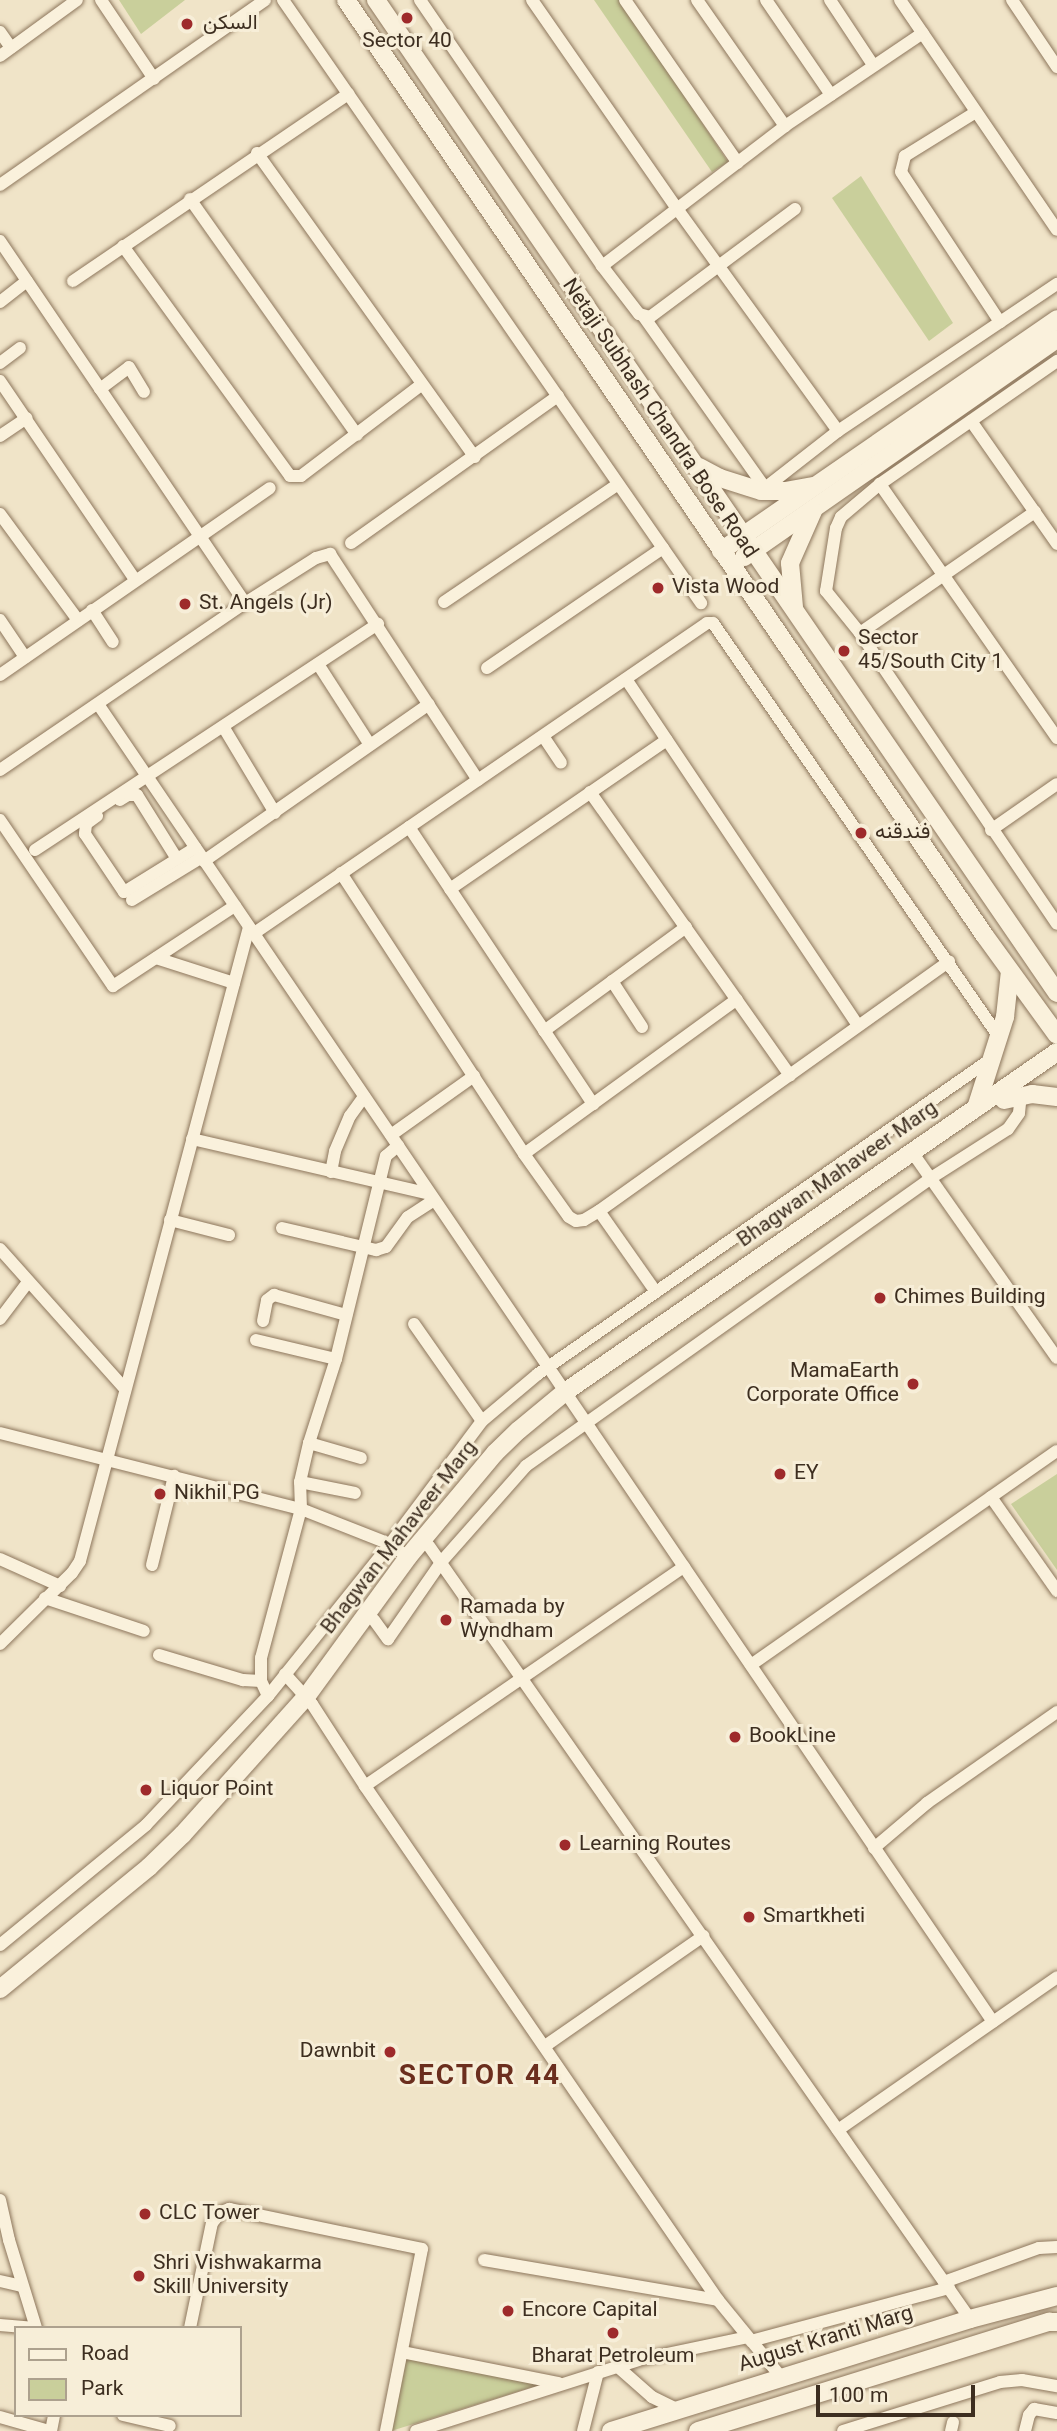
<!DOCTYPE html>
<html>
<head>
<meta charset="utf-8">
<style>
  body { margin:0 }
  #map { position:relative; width:1057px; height:2431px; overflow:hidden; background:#f0e4c8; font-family:Georgia,Vazirmatn,serif }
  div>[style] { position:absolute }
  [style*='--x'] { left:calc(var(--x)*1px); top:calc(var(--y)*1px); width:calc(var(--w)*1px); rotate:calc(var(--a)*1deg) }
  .green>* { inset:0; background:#c9cf9b }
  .roads { filter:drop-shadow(0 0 2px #8d765c) drop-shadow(0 0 2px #8d765c) }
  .street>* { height:12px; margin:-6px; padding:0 6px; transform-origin:6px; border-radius:6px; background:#faf1dc }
  .secondary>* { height:18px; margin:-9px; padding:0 9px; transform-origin:9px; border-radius:9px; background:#faf1dc }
  .dots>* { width:19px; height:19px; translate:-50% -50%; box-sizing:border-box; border:4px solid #f7eed8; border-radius:50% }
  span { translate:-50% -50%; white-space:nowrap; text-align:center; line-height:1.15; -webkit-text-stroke:6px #f7eed8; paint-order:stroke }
  .poi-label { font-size:21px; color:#3d2e20 }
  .left { translate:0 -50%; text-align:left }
  .right { translate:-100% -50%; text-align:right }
  .street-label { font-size:21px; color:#3d2e20 }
  .district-label { font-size:28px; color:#6b2e1e; font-weight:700; letter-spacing:2px }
  .legend { position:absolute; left:14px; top:2326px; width:228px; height:91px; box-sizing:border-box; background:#f7eed8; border:2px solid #ada18e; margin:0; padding:9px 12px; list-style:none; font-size:21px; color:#3d2e20 }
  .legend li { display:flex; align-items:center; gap:14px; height:35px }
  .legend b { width:35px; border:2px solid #ada18e }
  .scale { position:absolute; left:816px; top:2385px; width:159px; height:32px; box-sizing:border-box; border:4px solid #3d2e20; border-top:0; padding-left:9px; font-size:21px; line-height:24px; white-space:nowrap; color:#3d2e20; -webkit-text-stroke:5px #f7eed8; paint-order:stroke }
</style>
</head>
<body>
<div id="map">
  <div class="green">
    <i style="clip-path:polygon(119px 0,185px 0,141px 34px)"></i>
    <i style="clip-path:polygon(594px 0,621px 0,728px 162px,712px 172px)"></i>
    <i style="clip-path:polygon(861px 176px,953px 323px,929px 341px,832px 198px)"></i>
    <i style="clip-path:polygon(1057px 1474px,1057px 1570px,1011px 1504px)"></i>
    <i style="clip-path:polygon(406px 2357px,542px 2384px,391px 2431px)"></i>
  </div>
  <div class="roads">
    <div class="street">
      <i style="--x:101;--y:0;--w:95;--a:56.1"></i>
      <i style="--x:283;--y:0;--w:734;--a:55.27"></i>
      <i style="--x:420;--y:0;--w:322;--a:55.6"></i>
      <i style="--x:532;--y:0;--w:256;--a:55.2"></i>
      <i style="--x:678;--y:210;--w:273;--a:54.1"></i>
      <i style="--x:625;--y:0;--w:198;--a:55.3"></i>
      <i style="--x:697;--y:0;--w:154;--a:55.1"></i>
      <i style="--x:766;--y:0;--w:115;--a:55.6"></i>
      <i style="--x:830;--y:0;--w:78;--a:56.5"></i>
      <i style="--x:900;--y:0;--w:278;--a:55.7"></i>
      <i style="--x:1012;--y:0;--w:81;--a:56.1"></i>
      <i style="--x:0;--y:32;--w:19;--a:55"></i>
      <i style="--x:0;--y:56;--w:95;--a:-36"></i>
      <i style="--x:976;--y:112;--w:84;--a:148.2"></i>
      <i style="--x:905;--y:156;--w:16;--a:104"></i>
      <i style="--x:901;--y:172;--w:180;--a:56.6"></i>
      <i style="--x:257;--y:153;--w:374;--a:54.4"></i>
      <i style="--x:0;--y:185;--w:323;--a:-34.9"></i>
      <i style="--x:190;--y:199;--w:289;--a:54.7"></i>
      <i style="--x:795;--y:209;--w:181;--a:143.3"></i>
      <i style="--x:650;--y:317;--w:11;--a:-165"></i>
      <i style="--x:639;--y:314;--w:61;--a:-127.6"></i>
      <i style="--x:602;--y:266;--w:230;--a:-37.4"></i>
      <i style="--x:785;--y:126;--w:166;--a:-34"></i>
      <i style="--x:0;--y:241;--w:437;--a:55.9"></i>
      <i style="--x:123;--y:246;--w:284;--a:54"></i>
      <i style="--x:290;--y:476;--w:11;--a:0"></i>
      <i style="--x:301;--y:476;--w:152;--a:-37.2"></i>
      <i style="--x:73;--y:281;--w:333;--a:-34.2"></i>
      <i style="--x:0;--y:302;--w:34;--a:-38"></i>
      <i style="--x:644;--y:317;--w:209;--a:54.7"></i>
      <i style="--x:765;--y:488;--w:93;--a:-38"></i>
      <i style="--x:838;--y:431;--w:264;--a:-33.9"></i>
      <i style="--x:0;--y:363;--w:25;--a:-37"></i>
      <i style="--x:0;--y:381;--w:240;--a:55.8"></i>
      <i style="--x:100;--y:389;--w:36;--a:-37"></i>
      <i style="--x:129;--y:367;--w:29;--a:59"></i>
      <i style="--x:971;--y:421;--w:150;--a:55"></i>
      <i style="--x:0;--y:436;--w:32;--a:-34"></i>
      <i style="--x:880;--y:484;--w:216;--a:-34.8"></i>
      <i style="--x:0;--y:514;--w:132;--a:53.7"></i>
      <i style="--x:351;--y:543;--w:254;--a:-35.4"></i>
      <i style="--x:444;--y:602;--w:210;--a:-34.1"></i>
      <i style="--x:92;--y:610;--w:38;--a:57"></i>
      <i style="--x:0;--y:620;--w:45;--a:56"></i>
      <i style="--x:860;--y:633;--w:213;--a:-34.7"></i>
      <i style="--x:318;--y:664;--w:96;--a:57.3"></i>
      <i style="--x:487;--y:668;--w:213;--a:-34.3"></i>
      <i style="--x:0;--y:675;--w:328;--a:-34.7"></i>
      <i style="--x:626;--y:679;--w:417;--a:56.2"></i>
      <i style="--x:98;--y:704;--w:1593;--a:55.82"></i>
      <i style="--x:224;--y:728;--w:99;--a:59"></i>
      <i style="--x:543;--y:736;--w:32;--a:56"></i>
      <i style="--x:1057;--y:738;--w:310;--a:-124.9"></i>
      <i style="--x:880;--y:484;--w:51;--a:139.8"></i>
      <i style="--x:841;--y:517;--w:12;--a:114"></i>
      <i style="--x:836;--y:528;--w:64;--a:99"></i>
      <i style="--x:826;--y:591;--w:54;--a:51"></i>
      <i style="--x:860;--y:633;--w:351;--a:55.9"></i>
      <i style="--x:0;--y:770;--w:297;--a:-34.3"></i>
      <i style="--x:245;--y:603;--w:84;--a:-32.4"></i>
      <i style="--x:316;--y:558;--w:15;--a:-16"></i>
      <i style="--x:330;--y:554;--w:270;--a:56.8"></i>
      <i style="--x:590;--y:792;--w:347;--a:54.8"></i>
      <i style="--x:120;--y:800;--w:9;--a:-32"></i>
      <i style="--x:128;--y:795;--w:9;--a:0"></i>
      <i style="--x:137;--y:795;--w:75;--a:58"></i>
      <i style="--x:97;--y:816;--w:14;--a:144"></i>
      <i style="--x:86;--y:824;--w:10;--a:96"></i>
      <i style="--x:85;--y:834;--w:70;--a:56.1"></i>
      <i style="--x:124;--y:892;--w:84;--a:-31.8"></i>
      <i style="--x:0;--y:820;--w:201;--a:55.8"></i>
      <i style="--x:113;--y:986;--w:146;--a:-33.3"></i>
      <i style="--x:409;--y:827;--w:333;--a:56.4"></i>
      <i style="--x:991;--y:830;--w:80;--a:-34.9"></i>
      <i style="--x:35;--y:850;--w:411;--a:-33.4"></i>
      <i style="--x:204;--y:861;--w:274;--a:-34.9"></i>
      <i style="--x:341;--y:873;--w:335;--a:56.9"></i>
      <i style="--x:524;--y:1154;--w:77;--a:54.5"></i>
      <i style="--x:569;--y:1217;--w:8;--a:30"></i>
      <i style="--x:576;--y:1221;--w:8;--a:-7"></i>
      <i style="--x:584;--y:1220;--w:17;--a:-31"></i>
      <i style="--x:599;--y:1211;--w:430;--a:-35.5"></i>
      <i style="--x:450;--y:889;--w:263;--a:-34.5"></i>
      <i style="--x:132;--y:900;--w:82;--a:-31.6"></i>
      <i style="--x:253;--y:934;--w:550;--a:-34.41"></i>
      <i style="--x:707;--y:623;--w:6;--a:0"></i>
      <i style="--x:713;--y:623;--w:503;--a:55.36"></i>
      <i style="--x:156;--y:958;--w:82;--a:17.8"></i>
      <i style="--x:612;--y:981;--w:55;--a:56.9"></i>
      <i style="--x:544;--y:1031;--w:176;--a:-36.2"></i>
      <i style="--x:391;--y:1135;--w:102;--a:-35.4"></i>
      <i style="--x:192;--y:1139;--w:244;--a:13"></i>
      <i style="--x:524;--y:1154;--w:263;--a:-36"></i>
      <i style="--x:917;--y:1159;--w:243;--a:54.9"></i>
      <i style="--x:331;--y:1172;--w:21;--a:-79"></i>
      <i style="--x:335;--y:1151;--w:38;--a:-67"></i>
      <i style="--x:350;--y:1116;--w:24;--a:-54"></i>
      <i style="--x:599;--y:1211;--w:99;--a:54.9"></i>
      <i style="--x:170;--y:1220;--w:61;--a:14.3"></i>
      <i style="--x:282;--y:1228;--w:97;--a:13.2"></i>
      <i style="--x:376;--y:1250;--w:10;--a:-17"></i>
      <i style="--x:386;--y:1247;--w:37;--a:-54"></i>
      <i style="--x:408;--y:1217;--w:31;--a:-33"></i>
      <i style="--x:0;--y:1249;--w:188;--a:48.2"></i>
      <i style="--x:0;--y:1319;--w:46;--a:-52.9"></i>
      <i style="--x:263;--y:1321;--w:21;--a:-79"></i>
      <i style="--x:267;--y:1300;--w:9;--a:-36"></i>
      <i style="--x:274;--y:1295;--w:75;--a:15.5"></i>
      <i style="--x:414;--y:1324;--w:118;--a:55"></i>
      <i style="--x:256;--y:1340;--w:82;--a:13.4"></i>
      <i style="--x:336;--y:1359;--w:209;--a:-76.2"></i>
      <i style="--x:386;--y:1156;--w:16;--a:-40"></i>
      <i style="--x:0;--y:1433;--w:310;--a:14.2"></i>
      <i style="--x:301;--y:1509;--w:96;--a:21.5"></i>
      <i style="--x:390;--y:1544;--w:22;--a:36"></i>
      <i style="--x:309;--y:1443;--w:54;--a:16.1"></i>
      <i style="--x:300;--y:1482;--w:56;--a:11.3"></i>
      <i style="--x:991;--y:1497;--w:115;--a:54.9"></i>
      <i style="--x:429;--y:1546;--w:944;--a:55.01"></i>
      <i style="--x:0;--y:1559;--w:66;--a:24.2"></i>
      <i style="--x:152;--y:1565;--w:92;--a:-76.1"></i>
      <i style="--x:45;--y:1598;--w:104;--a:18.4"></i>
      <i style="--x:374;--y:1620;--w:24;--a:54"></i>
      <i style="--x:388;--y:1639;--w:95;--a:-55.3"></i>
      <i style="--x:442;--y:1561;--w:127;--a:-48.5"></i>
      <i style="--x:526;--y:1466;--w:497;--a:-35.4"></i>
      <i style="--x:931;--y:1178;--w:91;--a:-32.5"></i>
      <i style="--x:1008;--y:1129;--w:19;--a:-55"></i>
      <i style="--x:1019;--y:1113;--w:18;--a:-84"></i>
      <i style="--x:0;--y:1644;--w:101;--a:-44.6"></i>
      <i style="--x:72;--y:1573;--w:14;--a:-56"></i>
      <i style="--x:80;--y:1561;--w:656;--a:-75.07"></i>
      <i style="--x:159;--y:1655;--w:88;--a:16.6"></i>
      <i style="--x:243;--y:1680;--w:18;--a:3"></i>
      <i style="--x:751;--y:1665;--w:373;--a:-35"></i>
      <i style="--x:285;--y:1674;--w:40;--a:48"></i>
      <i style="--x:312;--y:1704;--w:98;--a:57.1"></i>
      <i style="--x:365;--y:1786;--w:624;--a:55.52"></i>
      <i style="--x:718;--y:2300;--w:99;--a:50.7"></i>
      <i style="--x:268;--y:1696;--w:17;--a:-115"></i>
      <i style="--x:261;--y:1681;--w:23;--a:-90"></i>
      <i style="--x:261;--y:1658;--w:154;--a:-75"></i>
      <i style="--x:301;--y:1509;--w:27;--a:-92"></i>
      <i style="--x:300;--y:1482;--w:40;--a:-77"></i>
      <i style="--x:309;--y:1443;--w:88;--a:-72.2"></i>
      <i style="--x:365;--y:1786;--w:387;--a:-34.5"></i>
      <i style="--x:874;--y:1848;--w:70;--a:-40.3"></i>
      <i style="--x:927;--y:1803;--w:159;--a:-35"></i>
      <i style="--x:0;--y:1945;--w:189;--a:-39.4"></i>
      <i style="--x:146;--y:1825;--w:178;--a:-46.6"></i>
      <i style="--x:268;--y:1696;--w:195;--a:-51.2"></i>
      <i style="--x:390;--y:1544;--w:154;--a:-53.2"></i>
      <i style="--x:482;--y:1421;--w:73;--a:-40"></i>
      <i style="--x:538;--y:1374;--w:552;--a:-34.81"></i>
      <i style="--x:545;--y:2046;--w:193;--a:-34.8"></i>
      <i style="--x:838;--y:2130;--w:267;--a:-34.9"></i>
      <i style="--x:0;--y:2200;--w:41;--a:77.3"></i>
      <i style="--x:9;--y:2240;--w:92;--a:72.9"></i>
      <i style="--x:484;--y:2260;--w:237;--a:9.7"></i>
      <i style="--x:0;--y:2281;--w:23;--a:13"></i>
      <i style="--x:944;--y:2282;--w:101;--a:-19.7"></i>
      <i style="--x:1039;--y:2248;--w:18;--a:-3"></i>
      <i style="--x:0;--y:2325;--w:35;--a:5"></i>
      <i style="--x:190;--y:2328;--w:107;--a:-78.2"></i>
      <i style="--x:212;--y:2223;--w:14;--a:-51"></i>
      <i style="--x:221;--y:2212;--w:9;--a:-21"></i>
      <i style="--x:229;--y:2209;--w:197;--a:11.7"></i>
      <i style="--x:422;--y:2249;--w:186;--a:101.2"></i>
      <i style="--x:751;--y:2341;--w:205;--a:-15"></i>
      <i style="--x:402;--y:2352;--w:160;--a:11.2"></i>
      <i style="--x:618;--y:2367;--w:45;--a:41.4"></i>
      <i style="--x:652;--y:2397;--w:30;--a:26"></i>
      <i style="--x:123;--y:2415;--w:48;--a:13.2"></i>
      <i style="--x:0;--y:2417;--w:51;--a:15.9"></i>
      <i style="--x:51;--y:2431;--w:16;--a:-79"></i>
      <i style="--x:416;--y:2431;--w:233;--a:-17.7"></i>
      <i style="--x:638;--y:2360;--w:112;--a:-11.8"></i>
      <i style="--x:583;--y:2431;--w:61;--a:-75.7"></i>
      <i style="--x:843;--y:2431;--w:164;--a:-17.3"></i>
      <i style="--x:1000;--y:2382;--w:22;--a:-5"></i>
      <i style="--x:1022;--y:2380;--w:36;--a:10"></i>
      <i style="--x:951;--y:2431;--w:9;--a:-77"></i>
      <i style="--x:1025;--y:2431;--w:16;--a:-76"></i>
      <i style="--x:1029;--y:2415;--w:8;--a:-50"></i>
      <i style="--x:1034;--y:2409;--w:23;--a:10"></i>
    </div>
    <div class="secondary">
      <i style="--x:346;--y:0;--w:1133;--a:55.68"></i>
      <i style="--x:985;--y:936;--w:122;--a:54"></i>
      <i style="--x:376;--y:0;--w:1204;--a:55.56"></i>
      <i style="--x:699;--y:467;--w:24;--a:28"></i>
      <i style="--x:720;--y:478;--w:43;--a:17.6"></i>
      <i style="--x:761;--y:491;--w:24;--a:0"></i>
      <i style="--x:785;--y:491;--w:28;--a:-10"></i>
      <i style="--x:721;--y:551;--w:408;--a:-34.6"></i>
      <i style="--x:744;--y:557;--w:381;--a:-34.9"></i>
      <i style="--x:794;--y:607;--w:44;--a:-95.2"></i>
      <i style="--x:790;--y:563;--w:57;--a:-66.1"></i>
      <i style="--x:1004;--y:1100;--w:29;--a:-12"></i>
      <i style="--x:1032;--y:1094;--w:25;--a:7"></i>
      <i style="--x:976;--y:1108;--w:96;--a:-72.3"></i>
      <i style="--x:1005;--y:1017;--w:46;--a:-83.8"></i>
      <i style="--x:0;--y:1989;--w:193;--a:-39.3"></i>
      <i style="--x:149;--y:1867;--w:47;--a:-44.1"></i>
      <i style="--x:183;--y:1834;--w:184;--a:-48.1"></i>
      <i style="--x:306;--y:1697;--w:173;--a:-53.9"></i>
      <i style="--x:408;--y:1557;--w:136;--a:-50.1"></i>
      <i style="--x:495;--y:1453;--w:33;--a:-44"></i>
      <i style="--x:519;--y:1430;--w:60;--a:-39.6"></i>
      <i style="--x:565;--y:1392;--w:598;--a:-34.65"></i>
      <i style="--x:611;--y:2431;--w:376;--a:-17.3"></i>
      <i style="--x:970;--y:2319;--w:90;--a:-14.8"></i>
      <i style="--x:698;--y:2431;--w:368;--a:-17.3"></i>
      <i style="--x:1049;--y:2322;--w:8;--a:0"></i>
    </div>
  </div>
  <div class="dots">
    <i style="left:407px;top:18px;background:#9e2a2b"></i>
    <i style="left:187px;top:24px;background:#9e2a2b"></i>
    <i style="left:658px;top:588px;background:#9e2a2b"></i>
    <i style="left:185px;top:604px;background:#9e2a2b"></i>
    <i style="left:844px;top:651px;background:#9e2a2b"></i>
    <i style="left:861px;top:833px;background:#9e2a2b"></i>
    <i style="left:880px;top:1298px;background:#9e2a2b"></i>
    <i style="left:913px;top:1384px;background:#9e2a2b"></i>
    <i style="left:780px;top:1474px;background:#9e2a2b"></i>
    <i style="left:160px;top:1494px;background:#9e2a2b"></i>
    <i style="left:446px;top:1620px;background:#9e2a2b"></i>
    <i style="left:735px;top:1737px;background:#9e2a2b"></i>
    <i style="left:146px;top:1790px;background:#9e2a2b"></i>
    <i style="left:565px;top:1845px;background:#9e2a2b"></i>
    <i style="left:749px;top:1917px;background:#9e2a2b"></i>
    <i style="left:390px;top:2052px;background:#9e2a2b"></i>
    <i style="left:145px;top:2214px;background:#9e2a2b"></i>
    <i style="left:139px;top:2276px;background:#9e2a2b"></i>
    <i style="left:508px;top:2311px;background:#9e2a2b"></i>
    <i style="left:613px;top:2333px;background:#9e2a2b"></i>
  </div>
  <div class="poi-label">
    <span class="left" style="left:203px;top:24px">السكن</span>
    <span style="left:407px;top:42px">Sector 40</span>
    <span class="left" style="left:672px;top:588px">Vista Wood</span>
    <span class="left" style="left:199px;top:604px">St. Angels (Jr)</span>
    <span class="left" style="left:858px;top:651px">Sector<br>45/South City 1</span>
    <span class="left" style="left:875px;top:833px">فندقنه</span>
    <span class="left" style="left:894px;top:1298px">Chimes Building</span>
    <span class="right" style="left:899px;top:1384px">MamaEarth<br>Corporate Office</span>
    <span class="left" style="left:794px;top:1474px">EY</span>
    <span class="left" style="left:174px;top:1494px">Nikhil PG</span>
    <span class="left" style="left:460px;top:1620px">Ramada by<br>Wyndham</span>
    <span class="left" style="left:749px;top:1737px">BookLine</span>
    <span class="left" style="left:160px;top:1790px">Liquor Point</span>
    <span class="left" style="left:579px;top:1845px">Learning Routes</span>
    <span class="left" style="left:763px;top:1917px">Smartkheti</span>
    <span class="right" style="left:376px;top:2052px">Dawnbit</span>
    <span class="left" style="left:159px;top:2214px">CLC Tower</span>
    <span class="left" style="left:153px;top:2276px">Shri Vishwakarma<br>Skill University</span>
    <span class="left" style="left:522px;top:2311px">Encore Capital</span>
    <span style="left:613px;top:2357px">Bharat Petroleum</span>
  </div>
  <div class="street-label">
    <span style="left:659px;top:419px;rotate:56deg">Netaji Subhash Chandra Bose Road</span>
    <span style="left:838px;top:1175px;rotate:-35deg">Bhagwan Mahaveer Marg</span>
    <span style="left:400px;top:1538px;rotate:-52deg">Bhagwan Mahaveer Marg</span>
    <span style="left:826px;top:2340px;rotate:-17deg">August Kranti Marg</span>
  </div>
  <div class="district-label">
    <span style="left:480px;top:2077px">SECTOR 44</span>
  </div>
  <ul class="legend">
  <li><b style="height:9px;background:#faf1dc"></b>Road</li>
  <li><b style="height:19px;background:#c9cf9b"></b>Park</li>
  </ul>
  <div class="scale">100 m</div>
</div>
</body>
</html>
